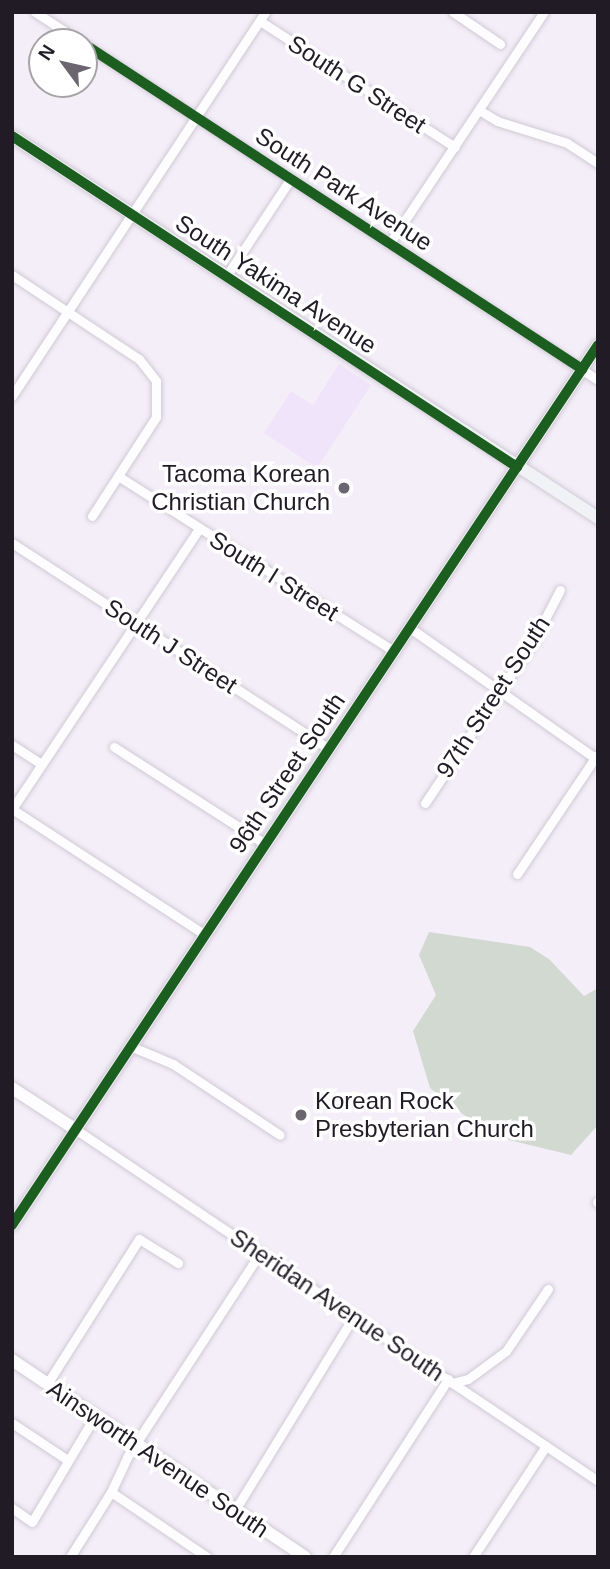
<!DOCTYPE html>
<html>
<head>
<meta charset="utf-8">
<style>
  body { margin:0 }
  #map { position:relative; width:610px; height:1569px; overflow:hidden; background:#f4eef9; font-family:Helvetica,sans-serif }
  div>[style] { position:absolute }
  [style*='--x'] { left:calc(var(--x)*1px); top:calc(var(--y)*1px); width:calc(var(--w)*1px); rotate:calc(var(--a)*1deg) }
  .built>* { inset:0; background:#f0e4fa }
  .green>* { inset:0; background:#d1d9d1 }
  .roads { filter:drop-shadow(0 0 2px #d0cad5) drop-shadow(0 0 2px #d0cad5) }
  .minor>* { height:9px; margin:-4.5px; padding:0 4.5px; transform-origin:4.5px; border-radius:4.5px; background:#fdfcfe }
  .tertiary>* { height:12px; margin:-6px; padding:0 6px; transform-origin:6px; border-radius:6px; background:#fdfcfe }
  .secondary>* { height:12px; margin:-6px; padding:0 6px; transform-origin:6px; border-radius:6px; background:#f1f2f6 }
  .cycleway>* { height:10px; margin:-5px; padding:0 5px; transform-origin:5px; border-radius:5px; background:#1b5e20 }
  .dots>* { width:19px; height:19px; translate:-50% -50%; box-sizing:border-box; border:4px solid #fff; border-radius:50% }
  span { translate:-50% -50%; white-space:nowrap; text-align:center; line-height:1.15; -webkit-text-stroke:7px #fff; paint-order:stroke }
  .street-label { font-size:24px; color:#211b26 }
  .poi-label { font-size:24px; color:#211b26 }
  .right { translate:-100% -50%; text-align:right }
  .left { translate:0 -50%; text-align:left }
  .frame { position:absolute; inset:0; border:14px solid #211b26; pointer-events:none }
  .north { position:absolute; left:28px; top:28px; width:70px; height:70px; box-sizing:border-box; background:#fff; border:2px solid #a6a4a8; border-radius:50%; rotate:303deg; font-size:19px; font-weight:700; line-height:28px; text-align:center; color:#211b26 }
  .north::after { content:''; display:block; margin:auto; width:24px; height:32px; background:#6b6570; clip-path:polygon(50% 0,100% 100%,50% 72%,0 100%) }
</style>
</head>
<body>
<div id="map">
  <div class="built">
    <i style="clip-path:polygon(339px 364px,371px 385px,317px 468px,264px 433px,291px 391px,313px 405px)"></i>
  </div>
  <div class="green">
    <i style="clip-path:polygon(429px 932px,530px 947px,549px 959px,584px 996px,598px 988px,598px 1125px,571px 1155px,489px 1135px,430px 1088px,413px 1031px,436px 995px,419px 955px)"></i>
  </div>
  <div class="roads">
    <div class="minor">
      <i style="--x:35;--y:12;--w:55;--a:33.1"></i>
      <i style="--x:453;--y:12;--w:57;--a:34.2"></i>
      <i style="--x:260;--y:21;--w:232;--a:32.9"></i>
      <i style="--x:84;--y:44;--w:614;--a:33.17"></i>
      <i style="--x:479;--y:110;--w:21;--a:31"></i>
      <i style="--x:497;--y:121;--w:73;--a:17.4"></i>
      <i style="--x:567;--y:143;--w:37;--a:33"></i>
      <i style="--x:389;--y:244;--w:279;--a:-56.3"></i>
      <i style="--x:12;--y:275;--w:152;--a:33.5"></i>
      <i style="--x:139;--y:359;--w:28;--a:52"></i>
      <i style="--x:156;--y:381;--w:36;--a:90"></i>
      <i style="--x:156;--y:417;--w:118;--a:122.9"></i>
      <i style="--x:227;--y:275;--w:116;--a:-56.6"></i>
      <i style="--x:12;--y:396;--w:460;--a:-56.6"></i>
      <i style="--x:118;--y:476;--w:328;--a:32.4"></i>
      <i style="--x:12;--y:543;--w:378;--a:33"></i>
      <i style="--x:410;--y:628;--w:230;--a:35.1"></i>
      <i style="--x:12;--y:745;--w:35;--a:33"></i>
      <i style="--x:114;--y:747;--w:179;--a:32.7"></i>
      <i style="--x:425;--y:803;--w:198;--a:-56.3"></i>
      <i style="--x:535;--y:638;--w:54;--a:-62.5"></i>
      <i style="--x:12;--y:809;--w:337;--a:-56.3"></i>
      <i style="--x:12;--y:809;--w:229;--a:33.1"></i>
      <i style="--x:517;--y:874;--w:143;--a:-56.1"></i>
      <i style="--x:130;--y:1046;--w:47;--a:22.7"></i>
      <i style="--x:173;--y:1064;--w:128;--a:33.6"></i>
      <i style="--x:75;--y:1129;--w:630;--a:33.94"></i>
      <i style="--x:597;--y:1202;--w:1;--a:45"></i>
      <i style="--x:452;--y:1383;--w:16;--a:-14"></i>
      <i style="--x:468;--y:1379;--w:47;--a:-36.4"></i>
      <i style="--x:506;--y:1351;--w:75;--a:-55.9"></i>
      <i style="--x:47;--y:1384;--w:172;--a:-57.6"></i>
      <i style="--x:139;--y:1239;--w:46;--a:31.6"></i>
      <i style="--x:12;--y:1423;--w:65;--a:33.7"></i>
      <i style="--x:111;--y:1492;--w:116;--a:34.1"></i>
      <i style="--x:12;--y:1508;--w:24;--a:35"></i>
      <i style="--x:32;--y:1522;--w:123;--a:-59.3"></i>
      <i style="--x:235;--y:1510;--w:228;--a:-58.5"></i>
      <i style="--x:70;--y:1557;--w:77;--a:-57.8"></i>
      <i style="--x:111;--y:1492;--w:38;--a:-65"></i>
      <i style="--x:127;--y:1457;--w:244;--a:-56.9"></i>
      <i style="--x:333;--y:1557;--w:212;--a:-57.1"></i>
      <i style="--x:473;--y:1557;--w:133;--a:-56.7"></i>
    </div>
    <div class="tertiary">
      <i style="--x:12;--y:1088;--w:75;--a:33.1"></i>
      <i style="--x:12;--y:1360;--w:353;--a:33.9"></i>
    </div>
    <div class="secondary">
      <i style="--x:12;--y:136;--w:700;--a:33.1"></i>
      <i style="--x:12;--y:1225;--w:1057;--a:-56.34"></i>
    </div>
  </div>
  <div class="cycleway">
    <i style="--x:84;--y:44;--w:595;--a:33.13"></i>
    <i style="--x:12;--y:136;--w:604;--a:33.24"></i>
    <i style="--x:12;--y:1225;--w:1057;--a:-56.34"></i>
  </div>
  <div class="dots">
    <i style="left:344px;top:488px;background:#6b6570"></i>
    <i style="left:301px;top:1115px;background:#6b6570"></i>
  </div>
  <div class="street-label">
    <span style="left:357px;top:84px;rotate:33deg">South G Street</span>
    <span style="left:344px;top:189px;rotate:33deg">South Park Avenue</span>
    <span style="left:276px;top:284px;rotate:33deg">South Yakima Avenue</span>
    <span style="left:274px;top:576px;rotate:32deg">South I Street</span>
    <span style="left:171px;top:646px;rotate:33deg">South J Street</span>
    <span style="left:493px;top:697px;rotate:-57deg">97th Street South</span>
    <span style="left:287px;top:773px;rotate:-56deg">96th Street South</span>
    <span style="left:337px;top:1305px;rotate:34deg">Sheridan Avenue South</span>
    <span style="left:158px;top:1459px;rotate:34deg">Ainsworth Avenue South</span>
  </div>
  <div class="poi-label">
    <span class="right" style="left:330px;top:488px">Tacoma Korean<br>Christian Church</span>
    <span class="left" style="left:315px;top:1115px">Korean Rock<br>Presbyterian Church</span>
  </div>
  <div class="frame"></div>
  <div class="north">N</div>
</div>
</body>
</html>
